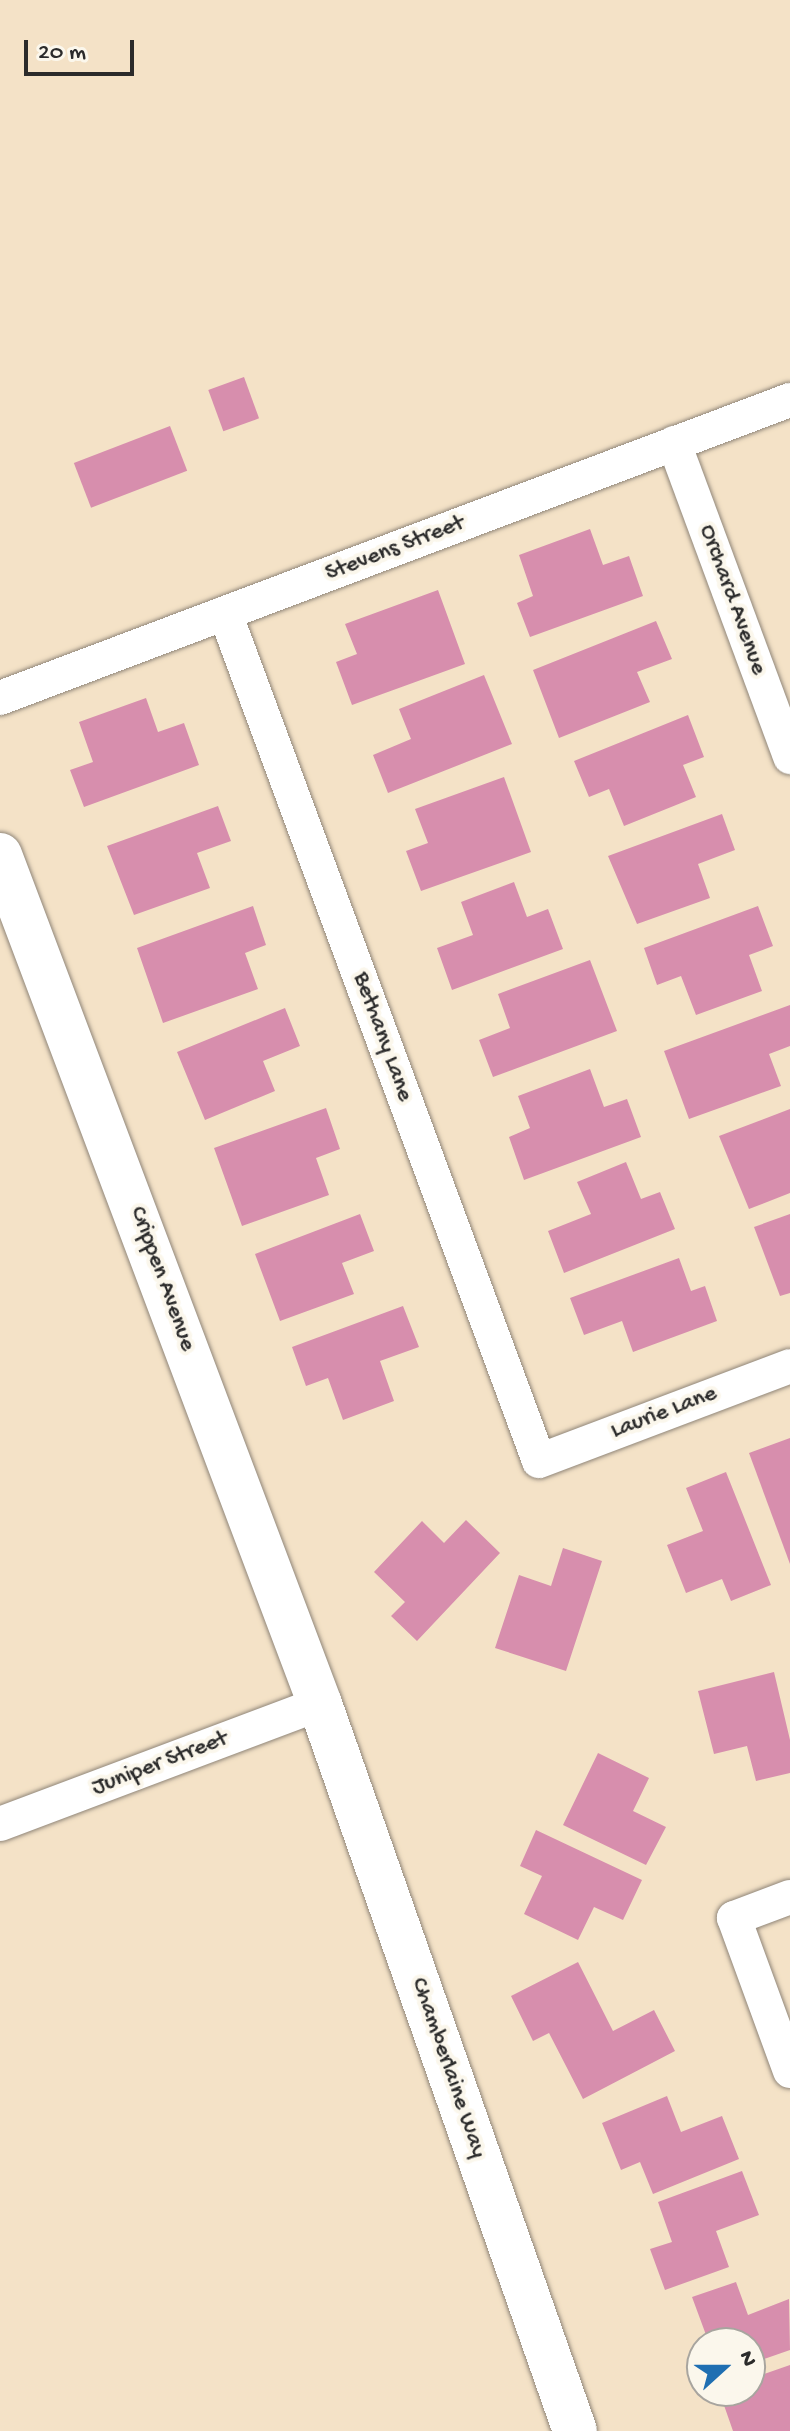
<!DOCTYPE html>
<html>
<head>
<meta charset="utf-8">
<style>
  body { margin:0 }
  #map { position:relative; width:790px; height:2431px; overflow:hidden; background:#f4e2c7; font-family:"Gochi Hand",sans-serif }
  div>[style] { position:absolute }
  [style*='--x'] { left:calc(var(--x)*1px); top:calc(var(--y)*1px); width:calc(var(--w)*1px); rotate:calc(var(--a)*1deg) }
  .building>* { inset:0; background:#d78ead; transform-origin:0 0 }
  .roads { filter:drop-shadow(0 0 2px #908679) drop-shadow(0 0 2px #908679) }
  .minor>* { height:34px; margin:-17px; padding:0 17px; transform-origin:17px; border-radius:17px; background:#fff }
  .secondary>* { height:44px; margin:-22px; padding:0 22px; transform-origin:22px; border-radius:22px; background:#fff }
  span { translate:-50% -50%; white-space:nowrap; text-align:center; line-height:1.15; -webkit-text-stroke:8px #fbf7ec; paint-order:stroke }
  .street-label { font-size:24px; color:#2b2b2b }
  .north { position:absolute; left:686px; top:2327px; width:80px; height:80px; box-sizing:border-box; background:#fbf7ec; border:2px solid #a8a59f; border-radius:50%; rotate:69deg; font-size:22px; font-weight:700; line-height:32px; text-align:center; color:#2b2b2b }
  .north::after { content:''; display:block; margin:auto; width:28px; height:36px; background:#1f6fb2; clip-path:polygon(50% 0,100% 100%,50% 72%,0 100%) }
  .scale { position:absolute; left:24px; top:40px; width:110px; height:36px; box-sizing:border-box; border:4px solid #2b2b2b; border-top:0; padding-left:10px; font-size:24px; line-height:28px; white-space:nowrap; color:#2b2b2b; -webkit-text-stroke:6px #fbf7ec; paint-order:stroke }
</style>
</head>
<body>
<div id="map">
  <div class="building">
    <i style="left:244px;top:377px;width:44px;height:38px;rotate:70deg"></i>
    <i style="left:170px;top:426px;width:48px;height:103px;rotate:69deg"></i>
    <i style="clip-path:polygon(590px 529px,603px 565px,629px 556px,643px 596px,530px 637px,517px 603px,533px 596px,519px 555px)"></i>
    <i style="clip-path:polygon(438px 590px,465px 664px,352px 705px,336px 662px,357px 654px,345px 624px)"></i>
    <i style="clip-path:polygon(656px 621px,672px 659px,637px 672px,650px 702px,559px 738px,533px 670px)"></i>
    <i style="clip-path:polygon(484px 675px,512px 744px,388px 793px,373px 755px,411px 739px,399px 709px)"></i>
    <i style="clip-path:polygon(146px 698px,158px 732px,184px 723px,199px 765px,84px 807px,70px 770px,93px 762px,79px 722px)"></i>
    <i style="clip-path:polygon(688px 715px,704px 757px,683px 765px,696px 797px,624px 826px,609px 789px,589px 797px,574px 761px)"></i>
    <i style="clip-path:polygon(504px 777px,531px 852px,421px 891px,406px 851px,428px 843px,415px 809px)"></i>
    <i style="clip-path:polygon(218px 806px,231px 841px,197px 853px,210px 888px,134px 915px,107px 846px)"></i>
    <i style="clip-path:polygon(722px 814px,735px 850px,698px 864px,710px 898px,637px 924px,608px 856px)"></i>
    <i style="clip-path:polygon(514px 882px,527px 917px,548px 909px,563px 949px,452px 990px,437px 948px,473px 935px,461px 902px)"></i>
    <i style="clip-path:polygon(253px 906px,266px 945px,245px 953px,258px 989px,163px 1023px,137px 948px)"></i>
    <i style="clip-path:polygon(758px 906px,773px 946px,749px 955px,762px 991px,696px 1015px,681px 976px,657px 985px,644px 948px)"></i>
    <i style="clip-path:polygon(590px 960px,617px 1031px,493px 1077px,479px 1040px,510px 1028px,498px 994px)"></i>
    <i style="clip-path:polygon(790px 1005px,790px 1046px,769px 1054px,781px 1086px,689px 1119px,664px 1051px)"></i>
    <i style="clip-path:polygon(285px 1008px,300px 1046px,263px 1061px,275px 1091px,205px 1120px,177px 1052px)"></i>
    <i style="clip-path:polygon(590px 1069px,604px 1107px,627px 1099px,641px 1137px,524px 1180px,509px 1137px,530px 1128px,518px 1096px)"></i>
    <i style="clip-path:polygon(326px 1108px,340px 1149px,316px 1158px,329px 1195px,242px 1226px,214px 1148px)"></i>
    <i style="clip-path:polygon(790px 1109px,790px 1193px,749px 1209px,719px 1136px)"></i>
    <i style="clip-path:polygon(626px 1162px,641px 1199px,660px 1192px,675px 1229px,564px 1273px,548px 1231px,591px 1214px,577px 1182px)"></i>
    <i style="clip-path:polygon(360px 1214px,374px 1251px,342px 1263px,354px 1294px,280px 1321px,255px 1254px)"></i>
    <i style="clip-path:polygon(790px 1214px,790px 1293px,780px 1296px,754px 1227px)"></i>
    <i style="clip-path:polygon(679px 1258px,691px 1291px,705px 1286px,717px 1321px,633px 1352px,622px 1321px,584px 1335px,570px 1298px)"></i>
    <i style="clip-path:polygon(403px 1306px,419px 1347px,380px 1361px,394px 1401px,343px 1420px,328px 1378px,306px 1386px,292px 1347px)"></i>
    <i style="clip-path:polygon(790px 1438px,790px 1564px,749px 1453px)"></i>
    <i style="clip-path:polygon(726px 1472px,771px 1585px,731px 1601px,722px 1579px,686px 1593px,667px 1545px,703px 1531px,686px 1488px)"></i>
    <i style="clip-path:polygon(466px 1520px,500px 1553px,417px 1641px,391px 1616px,405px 1602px,374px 1572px,422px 1521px,444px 1543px)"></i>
    <i style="clip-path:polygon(563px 1548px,602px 1561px,566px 1671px,495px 1648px,519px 1575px,551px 1586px)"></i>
    <i style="clip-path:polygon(774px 1672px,790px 1740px,790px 1773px,756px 1781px,747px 1746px,714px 1754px,698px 1691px)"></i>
    <i style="clip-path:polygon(598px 1753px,649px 1778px,633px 1811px,666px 1827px,646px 1865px,563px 1825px)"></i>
    <i style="clip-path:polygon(536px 1830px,642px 1880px,623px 1920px,594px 1907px,578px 1940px,524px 1914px,542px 1876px,520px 1866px)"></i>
    <i style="clip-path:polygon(578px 1962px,613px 2031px,654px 2010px,675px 2051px,583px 2099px,549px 2033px,533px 2041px,511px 1996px)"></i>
    <i style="clip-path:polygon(667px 2096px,681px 2132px,722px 2116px,739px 2159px,653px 2194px,640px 2162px,621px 2170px,602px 2123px)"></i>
    <i style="clip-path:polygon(742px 2171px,759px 2215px,716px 2231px,729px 2267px,665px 2290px,650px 2249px,672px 2242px,658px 2202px)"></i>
    <i style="clip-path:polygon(736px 2282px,748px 2315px,789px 2299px,790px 2350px,750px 2364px,750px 2343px,709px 2343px,692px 2297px)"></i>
    <i style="clip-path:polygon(790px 2365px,790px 2431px,733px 2431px,719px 2391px,750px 2391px,750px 2379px)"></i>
  </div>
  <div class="roads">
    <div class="minor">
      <i style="--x:674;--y:443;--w:335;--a:69.7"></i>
      <i style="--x:225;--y:613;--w:904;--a:69.68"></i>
      <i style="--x:539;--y:1461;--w:268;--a:-20.7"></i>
      <i style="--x:0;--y:698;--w:844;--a:-20.67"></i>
      <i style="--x:0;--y:1824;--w:342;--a:-20.6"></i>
      <i style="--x:790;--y:1897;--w:60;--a:159.4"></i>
      <i style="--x:734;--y:1918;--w:163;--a:69.9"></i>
    </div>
    <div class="secondary">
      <i style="--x:0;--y:855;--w:907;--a:69.35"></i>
      <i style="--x:320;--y:1704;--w:770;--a:70.67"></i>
    </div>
  </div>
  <div class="street-label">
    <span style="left:395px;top:549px;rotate:-21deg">Stevens Street</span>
    <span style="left:732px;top:600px;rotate:70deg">Orchard Avenue</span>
    <span style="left:382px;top:1037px;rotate:70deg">Bethany Lane</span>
    <span style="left:162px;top:1279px;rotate:70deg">Crippen Avenue</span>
    <span style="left:664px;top:1413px;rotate:-21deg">Laurie Lane</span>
    <span style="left:160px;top:1764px;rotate:-21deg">Juniper Street</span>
    <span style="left:448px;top:2068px;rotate:71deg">Chamberlaine Way</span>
  </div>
  <div class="north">N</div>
  <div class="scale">20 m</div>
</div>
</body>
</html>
